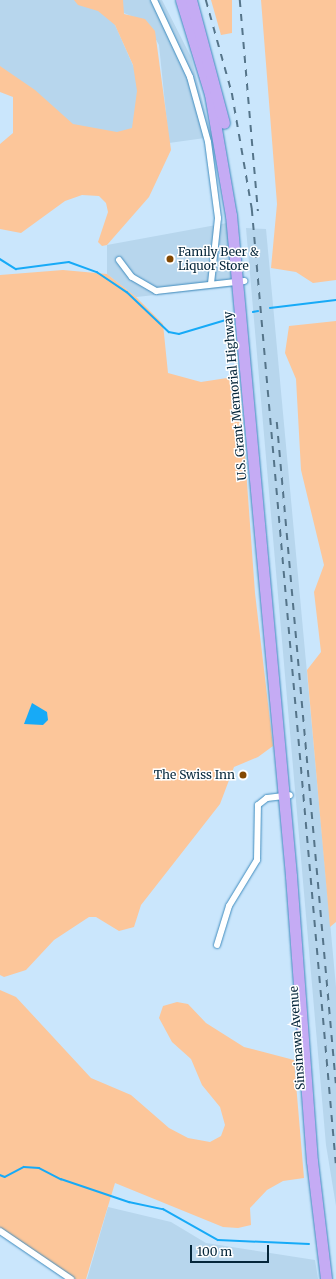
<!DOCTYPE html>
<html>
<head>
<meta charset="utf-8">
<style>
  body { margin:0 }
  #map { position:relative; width:336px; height:1279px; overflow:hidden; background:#cae6fc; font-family:Merriweather,serif }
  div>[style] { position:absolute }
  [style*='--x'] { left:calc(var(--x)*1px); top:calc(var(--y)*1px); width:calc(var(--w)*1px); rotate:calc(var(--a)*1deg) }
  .built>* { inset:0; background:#b7d6ed }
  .green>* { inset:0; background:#fcc69a }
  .water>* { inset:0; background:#17aaf7 }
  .stream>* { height:1.5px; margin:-0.75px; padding:0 0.75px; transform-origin:0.75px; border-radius:0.75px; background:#17aaf7 }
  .roads { filter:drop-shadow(0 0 1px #408cbe) drop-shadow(0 0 1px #408cbe) }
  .street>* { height:6px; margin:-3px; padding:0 3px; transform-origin:3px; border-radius:3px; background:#fff }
  .highway>* { height:11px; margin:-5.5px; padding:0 5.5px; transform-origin:5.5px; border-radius:5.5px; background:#c5abf4 }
  .rail>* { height:1.5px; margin-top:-0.75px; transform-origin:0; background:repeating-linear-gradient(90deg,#557489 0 7px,transparent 0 14px) }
  .dots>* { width:11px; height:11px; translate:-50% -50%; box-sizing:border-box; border:2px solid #fff; border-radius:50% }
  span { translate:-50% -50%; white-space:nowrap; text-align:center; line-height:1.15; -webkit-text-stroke:3px #fff; paint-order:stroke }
  .poi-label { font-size:12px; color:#05263a }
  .left { translate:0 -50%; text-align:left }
  .right { translate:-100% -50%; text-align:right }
  .street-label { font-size:12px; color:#05263a }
  .scale { position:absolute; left:190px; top:1245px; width:79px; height:18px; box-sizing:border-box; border:2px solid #05263a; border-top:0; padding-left:5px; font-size:12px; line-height:14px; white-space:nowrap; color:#05263a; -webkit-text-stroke:3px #fff; paint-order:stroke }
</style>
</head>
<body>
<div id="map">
  <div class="built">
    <i style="clip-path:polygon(0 0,104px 0,151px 106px,126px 141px,56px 126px,0 70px)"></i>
    <i style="clip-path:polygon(120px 0,162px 0,191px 57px,212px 137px,169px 143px,159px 45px,146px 22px,119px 11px)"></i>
    <i style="clip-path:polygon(227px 223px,233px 287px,136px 297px,107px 274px,107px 245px)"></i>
    <i style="clip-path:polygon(246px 228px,266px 229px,336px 987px,336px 1206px,326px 1145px)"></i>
    <i style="clip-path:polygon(108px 1207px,171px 1222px,206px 1243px,315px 1260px,318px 1279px,87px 1279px)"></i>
  </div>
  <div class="green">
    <i style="clip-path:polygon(74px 0,123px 0,124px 14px,145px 19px,155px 31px,171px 150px,149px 197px,107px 245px,102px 246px,98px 242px,108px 212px,106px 203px,99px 196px,82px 195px,65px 201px,21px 233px,0 229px,0 144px,13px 133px,13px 97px,0 92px,0 66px,35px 90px,73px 124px,117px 132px,132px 128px,137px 91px,133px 65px,115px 25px,98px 11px,78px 5px)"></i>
    <i style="clip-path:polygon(211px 0,232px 0,232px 33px,221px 35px)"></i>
    <i style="clip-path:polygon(261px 0,336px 0,336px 280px,313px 283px,296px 272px,271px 268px,277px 204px)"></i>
    <i style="clip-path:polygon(63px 270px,107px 274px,136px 297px,163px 324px,168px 373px,201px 382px,227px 378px,240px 387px,255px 593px,273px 746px,258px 757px,234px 767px,220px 804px,141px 905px,134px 927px,119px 931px,96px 917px,89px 917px,54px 940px,26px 970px,4px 977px,0 975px,0 275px)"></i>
    <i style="clip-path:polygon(336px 321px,336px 922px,330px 927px,307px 670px,321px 652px,314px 592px,324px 565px,301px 470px,296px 379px,285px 353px,289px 326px)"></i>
    <i style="clip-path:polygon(0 990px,16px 997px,91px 1078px,131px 1095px,169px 1128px,188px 1138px,210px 1142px,221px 1136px,225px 1125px,220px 1107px,202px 1085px,191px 1059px,172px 1042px,159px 1018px,163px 1006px,177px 1002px,188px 1004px,206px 1023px,244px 1047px,294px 1060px,304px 1178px,283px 1181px,267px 1190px,250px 1208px,251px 1225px,238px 1228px,223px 1227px,115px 1183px,86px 1279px,75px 1279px,0 1228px)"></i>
  </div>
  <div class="water">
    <i style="clip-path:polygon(32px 703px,47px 712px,48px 720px,43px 725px,24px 724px)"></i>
  </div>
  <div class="stream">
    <i style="--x:0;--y:259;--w:19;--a:32"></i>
    <i style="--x:16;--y:269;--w:53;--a:-7.5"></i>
    <i style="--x:69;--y:262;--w:30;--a:20"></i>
    <i style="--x:97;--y:272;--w:36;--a:34"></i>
    <i style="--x:127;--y:292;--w:58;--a:43.6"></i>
    <i style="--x:169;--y:332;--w:10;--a:11"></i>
    <i style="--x:179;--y:334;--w:59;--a:-16.6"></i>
    <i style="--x:270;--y:308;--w:66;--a:-6.9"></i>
    <i style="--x:253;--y:312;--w:5;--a:-11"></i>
    <i style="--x:0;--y:1175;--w:5;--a:22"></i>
    <i style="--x:5;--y:1177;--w:21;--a:-28"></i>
    <i style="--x:24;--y:1167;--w:15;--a:4"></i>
    <i style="--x:39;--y:1168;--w:25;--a:27"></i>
    <i style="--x:61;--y:1179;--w:72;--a:18.7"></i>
    <i style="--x:129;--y:1202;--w:35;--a:12"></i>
    <i style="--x:163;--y:1209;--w:63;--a:29.4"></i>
    <i style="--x:218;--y:1240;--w:91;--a:2.5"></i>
  </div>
  <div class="roads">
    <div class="street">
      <i style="--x:154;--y:0;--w:85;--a:64.9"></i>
      <i style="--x:190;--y:77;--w:67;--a:74.5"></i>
      <i style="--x:208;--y:142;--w:77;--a:82.5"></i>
      <i style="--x:218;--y:218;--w:66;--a:96.1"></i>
      <i style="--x:119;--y:260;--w:21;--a:53"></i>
      <i style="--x:132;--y:277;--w:28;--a:30"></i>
      <i style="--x:156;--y:291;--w:89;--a:-6.5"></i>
      <i style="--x:217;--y:945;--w:41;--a:-72.9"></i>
      <i style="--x:229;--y:906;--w:54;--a:-58.7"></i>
      <i style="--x:257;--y:860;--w:55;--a:-89"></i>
      <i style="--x:258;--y:805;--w:11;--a:-38"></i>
      <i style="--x:267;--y:798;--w:23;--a:-7"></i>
      <i style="--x:0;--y:1231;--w:86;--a:34.1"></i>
    </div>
    <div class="highway">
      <i style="--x:181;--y:0;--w:98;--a:72.9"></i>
      <i style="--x:210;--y:94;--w:123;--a:80.2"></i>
      <i style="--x:231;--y:215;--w:664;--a:84.81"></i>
      <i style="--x:291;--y:876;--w:286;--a:85.8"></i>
      <i style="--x:312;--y:1161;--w:119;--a:83.2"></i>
      <i style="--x:191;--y:0;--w:127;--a:75"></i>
    </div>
  </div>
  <div class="rail">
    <i style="--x:206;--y:0;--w:97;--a:74.4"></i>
    <i style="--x:232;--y:93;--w:118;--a:80.2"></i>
    <i style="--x:252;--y:209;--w:958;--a:84.97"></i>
    <i style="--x:240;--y:0;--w:212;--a:85.1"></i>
    <i style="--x:277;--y:422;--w:664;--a:84.9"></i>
  </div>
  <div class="dots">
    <i style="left:170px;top:259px;background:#834801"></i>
    <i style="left:243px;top:775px;background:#834801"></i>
  </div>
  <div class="poi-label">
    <span class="left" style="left:178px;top:259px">Family Beer &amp;<br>Liquor Store</span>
    <span class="right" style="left:235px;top:775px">The Swiss Inn</span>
  </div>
  <div class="street-label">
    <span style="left:235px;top:396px;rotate:-95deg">U.S. Grant Memorial Highway</span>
    <span style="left:297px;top:1038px;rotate:-94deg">Sinsinawa Avenue</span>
  </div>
  <div class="scale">100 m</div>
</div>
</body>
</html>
